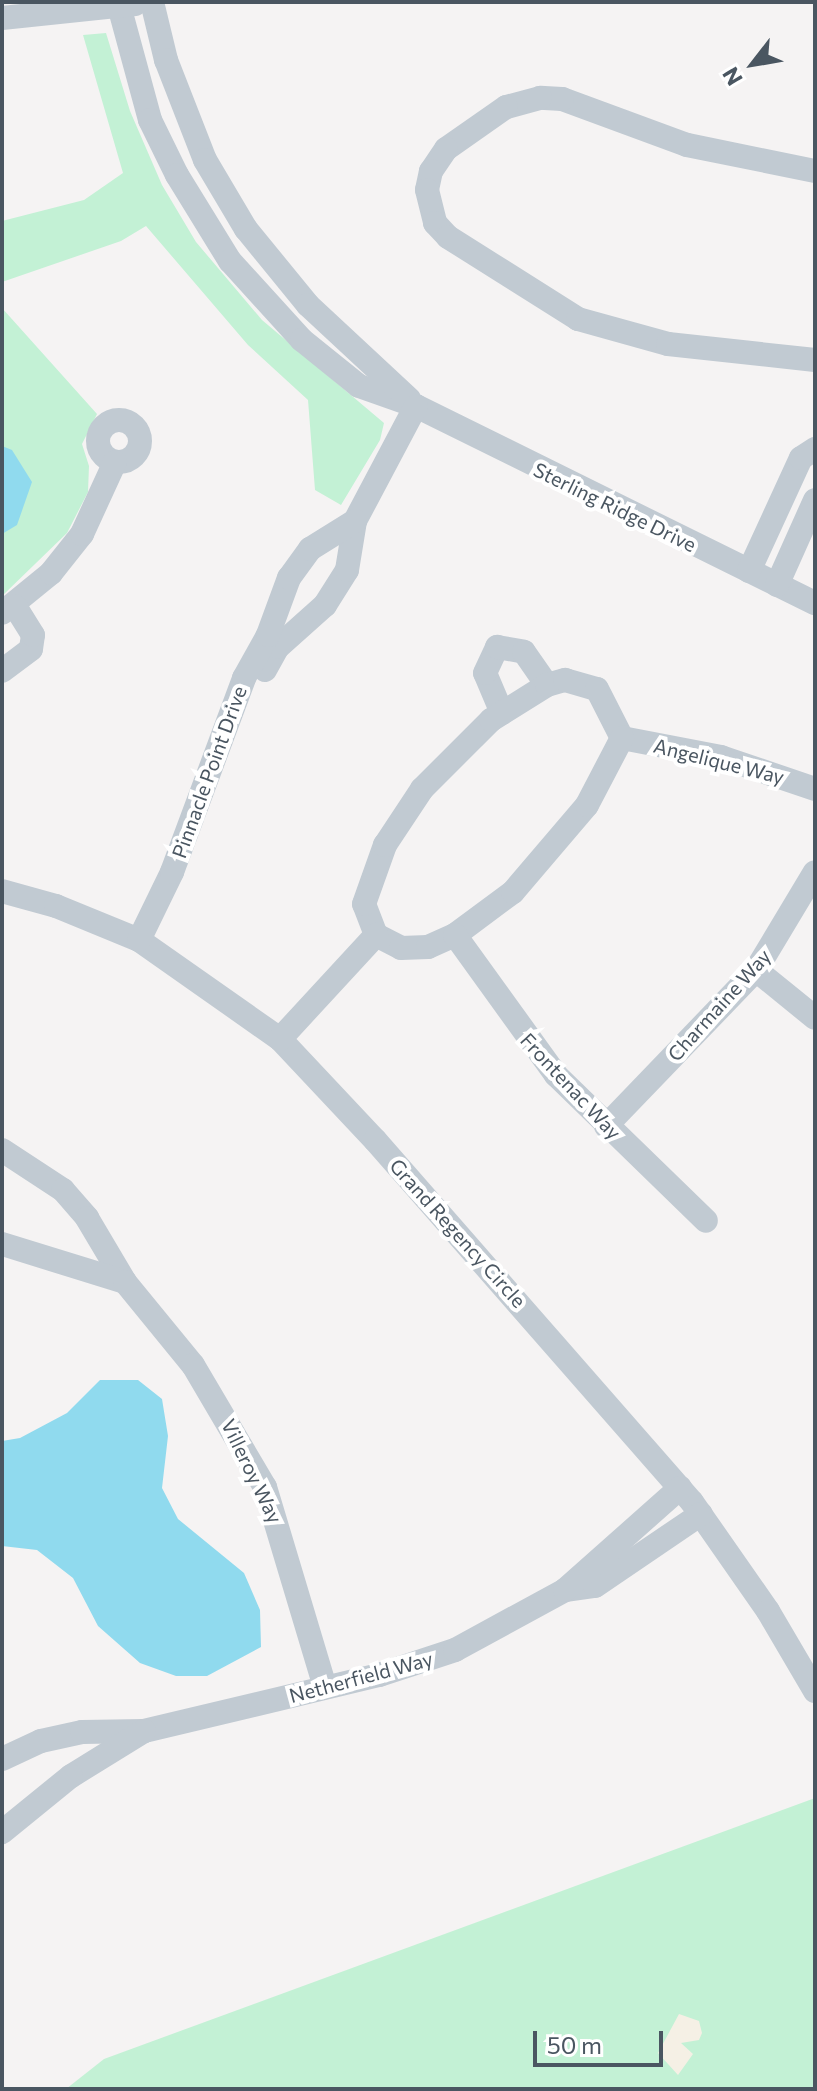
<!DOCTYPE html>
<html>
<head>
<meta charset="utf-8">
<style>
  body { margin:0 }
  #map { position:relative; width:817px; height:2091px; overflow:hidden; background:#f5f3f3; font-family:Commissioner,sans-serif }
  div>[style] { position:absolute }
  [style*='--x'] { left:calc(var(--x)*1px); top:calc(var(--y)*1px); width:calc(var(--w)*1px); rotate:calc(var(--a)*1deg) }
  .green>* { inset:0; background:#c3f1d5 }
  .sand>* { inset:0; background:#f5f0e5 }
  .water>* { inset:0; background:#90daee }
  .minor>* { height:24px; margin:-12px; padding:0 12px; transform-origin:12px; border-radius:12px; background:#c1cad2 }
  .minor>.ring { margin:-12px; padding:0; box-sizing:content-box; background:none; border:24px solid #c1cad2; border-radius:50% }
  span { translate:-50% -50%; white-space:nowrap; text-align:center; line-height:1.15; -webkit-text-stroke:8px #fff; paint-order:stroke }
  .street-label { font-size:20px; color:#4a5661 }
  .frame { position:absolute; inset:0; border:4px solid #4a5661; pointer-events:none }
  .north { position:absolute; left:713px; top:24px; width:80px; height:80px; -webkit-text-stroke:6px #fff; paint-order:stroke; rotate:239deg; font-size:22px; font-weight:700; line-height:32px; text-align:center; color:#4a5661 }
  .north::after { content:''; display:block; margin:auto; width:28px; height:36px; background:#4a5661; clip-path:polygon(50% 0,100% 100%,50% 72%,0 100%) }
  .scale { position:absolute; left:533px; top:2031px; width:130px; height:36px; box-sizing:border-box; border:4px solid #4a5661; border-top:0; padding-left:10px; font-size:24px; line-height:28px; white-space:nowrap; color:#4a5661; -webkit-text-stroke:6px #fff; paint-order:stroke }
</style>
</head>
<body>
<div id="map">
  <div class="green">
    <i style="clip-path:polygon(106px 33px,130px 111px,162px 185px,196px 242px,262px 320px,384px 423px,380px 440px,341px 505px,315px 490px,308px 400px,248px 345px,146px 226px,121px 241px,2px 282px,2px 221px,84px 200px,123px 173px,83px 35px)"></i>
    <i style="clip-path:polygon(2px 308px,97px 414px,82px 444px,89px 466px,88px 492px,67px 533px,2px 596px)"></i>
    <i style="clip-path:polygon(815px 1798px,815px 2089px,66px 2089px,104px 2059px)"></i>
  </div>
  <div class="sand">
    <i style="clip-path:polygon(679px 2014px,699px 2021px,702px 2033px,699px 2040px,681px 2043px,693px 2054px,678px 2075px,658px 2053px)"></i>
  </div>
  <div class="water">
    <i style="clip-path:polygon(2px 446px,12px 450px,32px 482px,17px 525px,2px 534px)"></i>
    <i style="clip-path:polygon(100px 1380px,138px 1380px,162px 1399px,168px 1436px,162px 1488px,178px 1519px,244px 1573px,260px 1610px,261px 1647px,207px 1676px,176px 1676px,140px 1663px,98px 1626px,73px 1578px,37px 1550px,2px 1546px,2px 1441px,20px 1438px,67px 1413px)"></i>
  </div>
  <div class="minor">
    <i style="--x:118;--y:2;--w:122;--a:74.8"></i>
    <i style="--x:150;--y:120;--w:61;--a:63.9"></i>
    <i style="--x:177;--y:175;--w:101;--a:58.4"></i>
    <i style="--x:230;--y:261;--w:107;--a:47.7"></i>
    <i style="--x:302;--y:340;--w:73;--a:38.9"></i>
    <i style="--x:359;--y:386;--w:60;--a:19.3"></i>
    <i style="--x:416;--y:406;--w:445;--a:26.3"></i>
    <i style="--x:152;--y:2;--w:60;--a:76.4"></i>
    <i style="--x:166;--y:60;--w:107;--a:68.7"></i>
    <i style="--x:205;--y:160;--w:80;--a:59.3"></i>
    <i style="--x:246;--y:229;--w:98;--a:50.8"></i>
    <i style="--x:308;--y:305;--w:138;--a:42.9"></i>
    <i style="--x:2;--y:18;--w:134;--a:-6"></i>
    <i style="--x:815;--y:171;--w:131;--a:-168.5"></i>
    <i style="--x:687;--y:145;--w:133;--a:-159.8"></i>
    <i style="--x:562;--y:99;--w:22;--a:-177"></i>
    <i style="--x:540;--y:98;--w:35;--a:165"></i>
    <i style="--x:506;--y:107;--w:73;--a:145"></i>
    <i style="--x:446;--y:149;--w:27;--a:124"></i>
    <i style="--x:431;--y:171;--w:19;--a:102"></i>
    <i style="--x:427;--y:190;--w:34;--a:76"></i>
    <i style="--x:435;--y:223;--w:19;--a:47"></i>
    <i style="--x:448;--y:237;--w:154;--a:32.2"></i>
    <i style="--x:578;--y:319;--w:93;--a:15.5"></i>
    <i style="--x:668;--y:344;--w:148;--a:6.2"></i>
    <i class="ring" style="left:98px;top:420px;width:18px;height:18px"></i>
    <i style="--x:749;--y:571;--w:124;--a:-65.3"></i>
    <i style="--x:801;--y:458;--w:17;--a:-33"></i>
    <i style="--x:777;--y:585;--w:93;--a:-65.9"></i>
    <i style="--x:2;--y:613;--w:63;--a:-39.2"></i>
    <i style="--x:51;--y:573;--w:50;--a:-51.5"></i>
    <i style="--x:82;--y:534;--w:79;--a:-65.4"></i>
    <i style="--x:265;--y:670;--w:26;--a:-61"></i>
    <i style="--x:278;--y:647;--w:63;--a:-41.8"></i>
    <i style="--x:325;--y:605;--w:41;--a:-57.8"></i>
    <i style="--x:347;--y:570;--w:50;--a:-80.7"></i>
    <i style="--x:355;--y:521;--w:130;--a:-62.1"></i>
    <i style="--x:2;--y:671;--w:36;--a:-37"></i>
    <i style="--x:31;--y:649;--w:14;--a:-82"></i>
    <i style="--x:33;--y:635;--w:34;--a:-122"></i>
    <i style="--x:502;--y:713;--w:43;--a:-113"></i>
    <i style="--x:485;--y:673;--w:29;--a:-65"></i>
    <i style="--x:497;--y:647;--w:27;--a:10"></i>
    <i style="--x:524;--y:652;--w:40;--a:55.1"></i>
    <i style="--x:622;--y:738;--w:101;--a:10.9"></i>
    <i style="--x:721;--y:757;--w:99;--a:18.8"></i>
    <i style="--x:2;--y:891;--w:56;--a:15.5"></i>
    <i style="--x:56;--y:906;--w:90;--a:22.3"></i>
    <i style="--x:139;--y:940;--w:172;--a:35.1"></i>
    <i style="--x:280;--y:1039;--w:139;--a:46.8"></i>
    <i style="--x:375;--y:1140;--w:481;--a:48.8"></i>
    <i style="--x:692;--y:1502;--w:133;--a:55.1"></i>
    <i style="--x:768;--y:1611;--w:93;--a:59.6"></i>
    <i style="--x:376;--y:935;--w:33;--a:-111"></i>
    <i style="--x:364;--y:904;--w:63;--a:-70.4"></i>
    <i style="--x:385;--y:845;--w:67;--a:-56.5"></i>
    <i style="--x:422;--y:789;--w:98;--a:-45"></i>
    <i style="--x:491;--y:720;--w:66;--a:-32"></i>
    <i style="--x:547;--y:685;--w:19;--a:-16"></i>
    <i style="--x:565;--y:680;--w:33;--a:16"></i>
    <i style="--x:597;--y:689;--w:55;--a:63"></i>
    <i style="--x:376;--y:935;--w:28;--a:27"></i>
    <i style="--x:401;--y:948;--w:27;--a:-2"></i>
    <i style="--x:428;--y:947;--w:30;--a:-24"></i>
    <i style="--x:455;--y:935;--w:72;--a:-36.6"></i>
    <i style="--x:513;--y:892;--w:114;--a:-49.6"></i>
    <i style="--x:587;--y:805;--w:76;--a:-62.4"></i>
    <i style="--x:455;--y:935;--w:173;--a:54.2"></i>
    <i style="--x:556;--y:1075;--w:209;--a:44.2"></i>
    <i style="--x:139;--y:940;--w:76;--a:-64.1"></i>
    <i style="--x:172;--y:872;--w:207;--a:-69.6"></i>
    <i style="--x:244;--y:678;--w:49;--a:-60.8"></i>
    <i style="--x:268;--y:635;--w:61;--a:-69.8"></i>
    <i style="--x:289;--y:578;--w:36;--a:-54"></i>
    <i style="--x:310;--y:549;--w:53;--a:-31.9"></i>
    <i style="--x:756;--y:970;--w:76;--a:39.1"></i>
    <i style="--x:280;--y:1039;--w:142;--a:-47.3"></i>
    <i style="--x:606;--y:1126;--w:216;--a:-46.1"></i>
    <i style="--x:756;--y:970;--w:114;--a:-59"></i>
    <i style="--x:2;--y:1150;--w:73;--a:33.3"></i>
    <i style="--x:63;--y:1190;--w:37;--a:49"></i>
    <i style="--x:87;--y:1218;--w:74;--a:59.3"></i>
    <i style="--x:125;--y:1282;--w:129;--a:-162.8"></i>
    <i style="--x:125;--y:1282;--w:107;--a:50.7"></i>
    <i style="--x:193;--y:1365;--w:142;--a:59.5"></i>
    <i style="--x:265;--y:1487;--w:209;--a:73.3"></i>
    <i style="--x:565;--y:1590;--w:30;--a:-8"></i>
    <i style="--x:595;--y:1586;--w:128;--a:-34.2"></i>
    <i style="--x:144;--y:1731;--w:242;--a:-13.4"></i>
    <i style="--x:379;--y:1675;--w:80;--a:-18.2"></i>
    <i style="--x:455;--y:1650;--w:125;--a:-28.6"></i>
    <i style="--x:565;--y:1590;--w:154;--a:-41.6"></i>
    <i style="--x:2;--y:1759;--w:43;--a:-24.8"></i>
    <i style="--x:41;--y:1741;--w:42;--a:-12.4"></i>
    <i style="--x:82;--y:1732;--w:62;--a:-0.9"></i>
    <i style="--x:144;--y:1731;--w:86;--a:148.3"></i>
    <i style="--x:71;--y:1776;--w:89;--a:140.9"></i>
  </div>
  <div class="street-label">
    <span style="left:615px;top:507px;rotate:26deg">Sterling Ridge Drive</span>
    <span style="left:719px;top:761px;rotate:14deg">Angelique Way</span>
    <span style="left:209px;top:772px;rotate:-70deg">Pinnacle Point Drive</span>
    <span style="left:719px;top:1005px;rotate:-48deg">Charmaine Way</span>
    <span style="left:571px;top:1086px;rotate:47deg">Frontenac Way</span>
    <span style="left:458px;top:1233px;rotate:48deg">Grand Regency Circle</span>
    <span style="left:252px;top:1471px;rotate:64deg">Villeroy Way</span>
    <span style="left:361px;top:1677px;rotate:-15deg">Netherfield Way</span>
  </div>
  <div class="frame"></div>
  <div class="north">N</div>
  <div class="scale">50 m</div>
</div>
</body>
</html>
